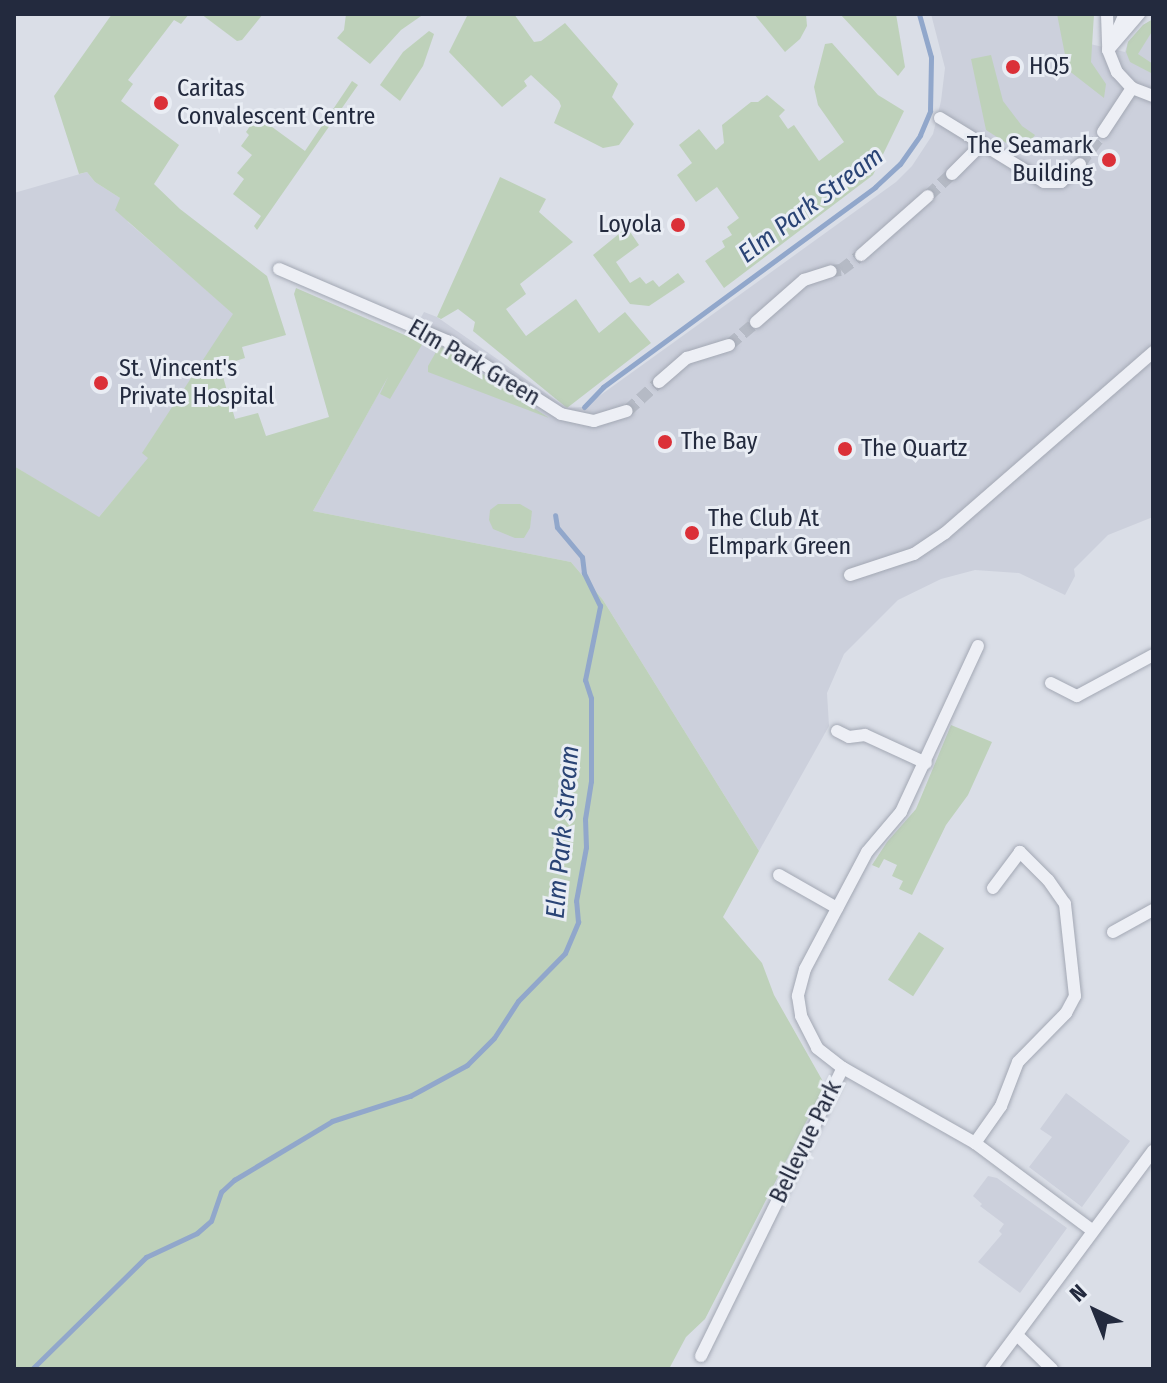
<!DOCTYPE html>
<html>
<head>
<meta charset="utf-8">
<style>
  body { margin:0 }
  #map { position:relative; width:1167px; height:1383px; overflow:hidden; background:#dadee7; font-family:"Fira Sans Condensed",sans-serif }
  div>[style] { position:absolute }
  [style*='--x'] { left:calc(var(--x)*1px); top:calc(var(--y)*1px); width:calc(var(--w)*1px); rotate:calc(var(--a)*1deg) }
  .built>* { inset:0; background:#ccd0dc }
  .green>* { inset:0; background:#bed1ba; transform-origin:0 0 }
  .stream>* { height:5px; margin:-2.5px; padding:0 2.5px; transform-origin:2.5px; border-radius:2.5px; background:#91a7cb }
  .street-tunnel>* { height:12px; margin-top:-6px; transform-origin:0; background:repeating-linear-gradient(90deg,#b5bac5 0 12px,transparent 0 18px) }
  .roads { filter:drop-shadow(0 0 2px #a3a8b4) drop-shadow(0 0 2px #a3a8b4) }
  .street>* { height:12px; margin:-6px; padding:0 6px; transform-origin:6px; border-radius:6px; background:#edeff5 }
  .dots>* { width:22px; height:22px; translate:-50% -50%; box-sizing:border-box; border:4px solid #e9edf4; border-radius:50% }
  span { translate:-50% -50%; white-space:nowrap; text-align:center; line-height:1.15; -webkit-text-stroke:6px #e9edf4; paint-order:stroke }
  .poi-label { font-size:24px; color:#232a3e }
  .left { translate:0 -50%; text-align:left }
  .right { translate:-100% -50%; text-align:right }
  .street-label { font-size:24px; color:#232a3e }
  .water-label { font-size:26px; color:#2a4475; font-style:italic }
  .frame { position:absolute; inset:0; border:16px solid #232a3e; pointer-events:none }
  .north { position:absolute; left:1055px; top:1271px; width:80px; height:80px; -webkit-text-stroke:6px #e9edf4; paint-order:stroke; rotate:317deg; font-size:22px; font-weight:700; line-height:32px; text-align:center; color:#232a3e }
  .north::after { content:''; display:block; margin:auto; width:28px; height:36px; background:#232a3e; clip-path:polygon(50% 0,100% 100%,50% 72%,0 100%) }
</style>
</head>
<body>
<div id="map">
  <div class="built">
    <i style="clip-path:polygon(931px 14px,1094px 14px,1090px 44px,1125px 52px,1128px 42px,1143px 25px,1153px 19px,1153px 517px,1108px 535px,1074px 569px,1075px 576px,1065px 595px,1019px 573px,975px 570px,941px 579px,898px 600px,844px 654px,827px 693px,829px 726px,759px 851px,603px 600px,571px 562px,313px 511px,424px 312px,437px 317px,567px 408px,584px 407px,896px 182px,912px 166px,933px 134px,941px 101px,945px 68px)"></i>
    <i style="clip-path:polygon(87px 172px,95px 182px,120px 198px,128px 222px,234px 314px,143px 452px,149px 458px,98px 518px,14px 466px,14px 193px)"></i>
    <i style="clip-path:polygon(1066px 1093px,1130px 1141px,1082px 1207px,1029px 1167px,1052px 1137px,1040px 1129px)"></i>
    <i style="clip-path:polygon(988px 1176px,997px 1178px,1067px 1228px,1020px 1293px,978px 1262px,1002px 1234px,999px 1231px,1004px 1224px,980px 1206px,982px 1204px,973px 1196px)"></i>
  </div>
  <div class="green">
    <i style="clip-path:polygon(112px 14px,189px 14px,181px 24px,174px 20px,128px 80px,133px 84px,121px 101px,179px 145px,154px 184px,180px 209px,267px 276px,286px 335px,242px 347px,245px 358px,220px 366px,235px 419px,258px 413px,266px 436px,329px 417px,294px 294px,296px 288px,423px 343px,390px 399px,380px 394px,388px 377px,313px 511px,571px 562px,603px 600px,759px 851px,723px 917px,762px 963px,774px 995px,825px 1085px,705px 1319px,686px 1337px,669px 1369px,14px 1369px,14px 466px,99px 517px,148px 458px,142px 453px,233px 314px,115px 210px,120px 198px,95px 182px,87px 172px,79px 174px,54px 96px)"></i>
    <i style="clip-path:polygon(201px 14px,263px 14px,242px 40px,237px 41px)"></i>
    <i style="clip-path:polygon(346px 14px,424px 14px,401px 30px,370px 64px,337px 38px,344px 30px)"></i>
    <i style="clip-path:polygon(468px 14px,514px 14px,534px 42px,541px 41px,565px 23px,618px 84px,612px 97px,634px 124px,619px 145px,603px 148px,554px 123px,561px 106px,559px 101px,531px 75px,524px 81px,527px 86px,502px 107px,449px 52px)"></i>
    <i style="clip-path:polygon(754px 14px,806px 14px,807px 26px,800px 39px,785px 52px)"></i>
    <i style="clip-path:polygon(840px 14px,896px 14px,905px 67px,898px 76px)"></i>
    <i style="clip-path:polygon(1057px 14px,1094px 14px,1091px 62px,1106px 84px,1104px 98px,1068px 70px)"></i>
    <i style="clip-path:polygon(1153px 19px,1153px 30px,1138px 54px,1153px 64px,1153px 74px,1130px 62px,1126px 52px,1128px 42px,1143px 25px)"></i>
    <i style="clip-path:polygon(429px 31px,434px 34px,423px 66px,400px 101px,380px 85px,403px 52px)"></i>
    <i style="clip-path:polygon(832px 43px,878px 95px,904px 111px,873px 175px,724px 288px,705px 261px,725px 247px,722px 241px,732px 235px,727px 227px,739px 218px,717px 187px,696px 202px,677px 175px,692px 163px,679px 145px,699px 129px,716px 150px,724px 143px,722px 125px,751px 102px,758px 102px,767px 95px,785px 110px,779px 116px,788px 129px,794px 125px,819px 161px,844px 142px,818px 105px,814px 87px,825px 44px)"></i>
    <i style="clip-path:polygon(991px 55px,1003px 101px,1022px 126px,1035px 135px,1022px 153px,986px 130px,971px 59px)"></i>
    <i style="clip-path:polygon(352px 81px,358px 85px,257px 230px,254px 226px,261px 216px,233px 194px,244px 179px,237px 173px,252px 155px,241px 146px,249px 135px,246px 132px,257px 116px,305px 151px)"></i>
    <i style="clip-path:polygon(500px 177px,546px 199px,539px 212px,573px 242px,520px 284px,526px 294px,506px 309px,526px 336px,576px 299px,599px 333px,625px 312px,651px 343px,567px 408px,473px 331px,475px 322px,458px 309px,441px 319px,437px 317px)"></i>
    <i style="clip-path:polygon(620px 217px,639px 245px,616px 262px,630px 283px,640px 277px,646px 284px,653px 280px,659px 287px,678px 273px,685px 282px,649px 306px,630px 304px,593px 255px,620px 233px,612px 223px)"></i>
    <i style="clip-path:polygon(440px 345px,448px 351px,549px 418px,428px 372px,428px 366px)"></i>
    <i style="clip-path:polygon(498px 504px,520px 504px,532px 511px,530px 528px,524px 538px,515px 538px,493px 529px,489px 520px,490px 510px)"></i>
    <i style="clip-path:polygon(951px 725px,992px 742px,968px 795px,946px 825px,912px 895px,899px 889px,903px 881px,892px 876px,897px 865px,884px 859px,879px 868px,872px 865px,887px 842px,916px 809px)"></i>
    <i style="left:919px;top:932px;width:30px;height:57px;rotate:33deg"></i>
  </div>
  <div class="stream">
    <i style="--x:584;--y:407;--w:28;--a:-46"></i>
    <i style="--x:603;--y:387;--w:338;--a:-36.3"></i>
    <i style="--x:875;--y:187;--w:34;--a:-43"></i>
    <i style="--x:900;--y:164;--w:35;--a:-55"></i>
    <i style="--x:920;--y:135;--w:26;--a:-67"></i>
    <i style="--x:930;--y:111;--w:54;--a:-88.9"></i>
    <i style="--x:931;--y:57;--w:45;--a:-105.6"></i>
    <i style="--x:32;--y:1369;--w:160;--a:-44.5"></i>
    <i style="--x:146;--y:1257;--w:56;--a:-25.2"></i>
    <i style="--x:197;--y:1233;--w:18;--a:-41"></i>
    <i style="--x:211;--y:1221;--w:31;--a:-71"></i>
    <i style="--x:221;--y:1192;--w:18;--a:-43"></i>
    <i style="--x:234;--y:1180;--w:114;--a:-31"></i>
    <i style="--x:332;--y:1121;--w:82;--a:-17.8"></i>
    <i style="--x:410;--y:1096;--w:65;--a:-28.5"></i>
    <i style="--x:467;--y:1065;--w:38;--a:-45"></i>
    <i style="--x:494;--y:1038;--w:44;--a:-57"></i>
    <i style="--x:518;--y:1001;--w:67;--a:-45.6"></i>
    <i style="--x:565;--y:953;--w:34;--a:-67"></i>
    <i style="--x:578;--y:922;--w:21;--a:-95"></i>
    <i style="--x:576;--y:901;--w:55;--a:-79.5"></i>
    <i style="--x:586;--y:847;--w:28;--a:-92"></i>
    <i style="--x:585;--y:819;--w:38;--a:-81"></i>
    <i style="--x:591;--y:781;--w:83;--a:-90"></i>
    <i style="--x:591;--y:698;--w:19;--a:-108"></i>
    <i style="--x:585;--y:680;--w:76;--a:-78.5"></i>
    <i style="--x:600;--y:606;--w:37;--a:-116"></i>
    <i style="--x:584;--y:573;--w:16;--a:-97"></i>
    <i style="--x:582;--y:557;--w:39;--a:-130"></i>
    <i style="--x:557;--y:527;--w:12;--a:-99"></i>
  </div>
  <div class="street-tunnel">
    <i style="--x:1080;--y:164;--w:39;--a:-54"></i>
    <i style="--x:928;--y:196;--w:33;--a:-43"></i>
    <i style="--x:831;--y:271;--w:10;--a:-6"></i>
    <i style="--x:841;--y:270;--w:25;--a:-37"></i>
    <i style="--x:729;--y:345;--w:35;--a:-40"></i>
    <i style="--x:627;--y:411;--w:43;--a:-42.2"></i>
  </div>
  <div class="roads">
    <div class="street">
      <i style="--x:1107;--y:14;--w:36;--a:88"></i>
      <i style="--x:1108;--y:50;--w:24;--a:68"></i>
      <i style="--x:1117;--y:72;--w:22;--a:47"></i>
      <i style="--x:1132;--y:88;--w:22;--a:21"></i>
      <i style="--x:1115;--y:36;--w:24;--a:-66"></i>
      <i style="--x:1108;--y:50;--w:48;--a:-49.3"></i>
      <i style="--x:940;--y:118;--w:122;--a:31.6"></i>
      <i style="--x:1044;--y:182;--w:17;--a:0"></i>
      <i style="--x:1061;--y:182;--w:26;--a:-43"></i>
      <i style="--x:1103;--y:132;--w:53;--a:-56.6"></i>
      <i style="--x:952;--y:174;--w:42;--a:-45"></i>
      <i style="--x:861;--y:255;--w:89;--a:-41.4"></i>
      <i style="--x:279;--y:269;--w:183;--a:23.2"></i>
      <i style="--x:447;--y:341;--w:135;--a:32.6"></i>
      <i style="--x:561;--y:414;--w:34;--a:12"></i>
      <i style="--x:594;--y:421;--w:34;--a:-17"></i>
      <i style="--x:756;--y:322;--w:64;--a:-41.2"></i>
      <i style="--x:804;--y:280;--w:28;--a:-18"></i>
      <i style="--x:659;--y:382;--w:37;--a:-41"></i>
      <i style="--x:687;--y:358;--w:44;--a:-17.2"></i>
      <i style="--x:850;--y:575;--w:67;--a:-18.2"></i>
      <i style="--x:914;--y:554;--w:37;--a:-34"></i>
      <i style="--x:945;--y:533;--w:276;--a:-41"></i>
      <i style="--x:978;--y:646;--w:183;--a:114.9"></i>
      <i style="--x:901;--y:812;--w:52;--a:130.4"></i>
      <i style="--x:867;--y:852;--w:132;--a:117.9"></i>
      <i style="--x:805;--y:969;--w:28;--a:105"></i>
      <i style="--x:798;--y:996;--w:20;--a:81"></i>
      <i style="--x:801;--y:1016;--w:36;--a:63"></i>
      <i style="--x:817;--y:1048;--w:33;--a:38"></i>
      <i style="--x:843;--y:1068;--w:152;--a:29.6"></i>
      <i style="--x:975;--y:1143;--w:147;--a:36.7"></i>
      <i style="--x:1051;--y:683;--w:29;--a:27"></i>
      <i style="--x:1077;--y:696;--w:86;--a:-28.3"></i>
      <i style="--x:837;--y:731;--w:13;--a:27"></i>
      <i style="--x:849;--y:737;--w:16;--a:-7"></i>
      <i style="--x:865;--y:735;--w:67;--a:24.7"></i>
      <i style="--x:779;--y:875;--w:67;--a:29.6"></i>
      <i style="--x:1113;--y:932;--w:46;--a:-28.8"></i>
      <i style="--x:975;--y:1143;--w:45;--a:-54.9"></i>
      <i style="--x:1001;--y:1106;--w:47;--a:-68.9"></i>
      <i style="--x:1018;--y:1062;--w:69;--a:-45.6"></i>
      <i style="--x:1066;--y:1013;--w:19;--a:-62"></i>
      <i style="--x:1075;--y:996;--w:93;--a:-96.2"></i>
      <i style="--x:1065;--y:904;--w:29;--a:-125"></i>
      <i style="--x:1048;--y:880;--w:40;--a:-135"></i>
      <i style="--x:1020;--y:852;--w:45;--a:126.9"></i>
      <i style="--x:1017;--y:1335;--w:49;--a:44.2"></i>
      <i style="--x:701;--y:1356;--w:321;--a:-63.8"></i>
      <i style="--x:991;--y:1369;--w:272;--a:-53.4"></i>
    </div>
  </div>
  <div class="dots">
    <i style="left:1013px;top:67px;background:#db3038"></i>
    <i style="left:161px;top:103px;background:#db3038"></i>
    <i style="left:1109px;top:160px;background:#db3038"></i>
    <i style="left:678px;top:225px;background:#db3038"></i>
    <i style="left:101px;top:383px;background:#db3038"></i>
    <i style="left:665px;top:442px;background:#db3038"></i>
    <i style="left:845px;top:449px;background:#db3038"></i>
    <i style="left:692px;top:533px;background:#db3038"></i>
  </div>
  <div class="poi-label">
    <span class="left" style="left:1029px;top:67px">HQ5</span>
    <span class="left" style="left:177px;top:103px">Caritas<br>Convalescent Centre</span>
    <span class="right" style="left:1093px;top:160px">The Seamark<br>Building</span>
    <span class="right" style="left:662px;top:225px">Loyola</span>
    <span class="left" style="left:119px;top:383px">St. Vincent's<br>Private Hospital</span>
    <span class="left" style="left:681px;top:442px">The Bay</span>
    <span class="left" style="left:861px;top:449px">The Quartz</span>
    <span class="left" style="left:708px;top:533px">The Club At<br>Elmpark Green</span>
  </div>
  <div class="street-label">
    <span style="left:474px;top:363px;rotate:30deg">Elm Park Green</span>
    <span style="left:806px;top:1142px;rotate:-64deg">Bellevue Park</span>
  </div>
  <div class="water-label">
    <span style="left:811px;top:205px;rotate:-37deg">Elm Park Stream</span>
    <span style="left:563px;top:832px;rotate:-85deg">Elm Park Stream</span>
  </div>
  <div class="frame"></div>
  <div class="north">N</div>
</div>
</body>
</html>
